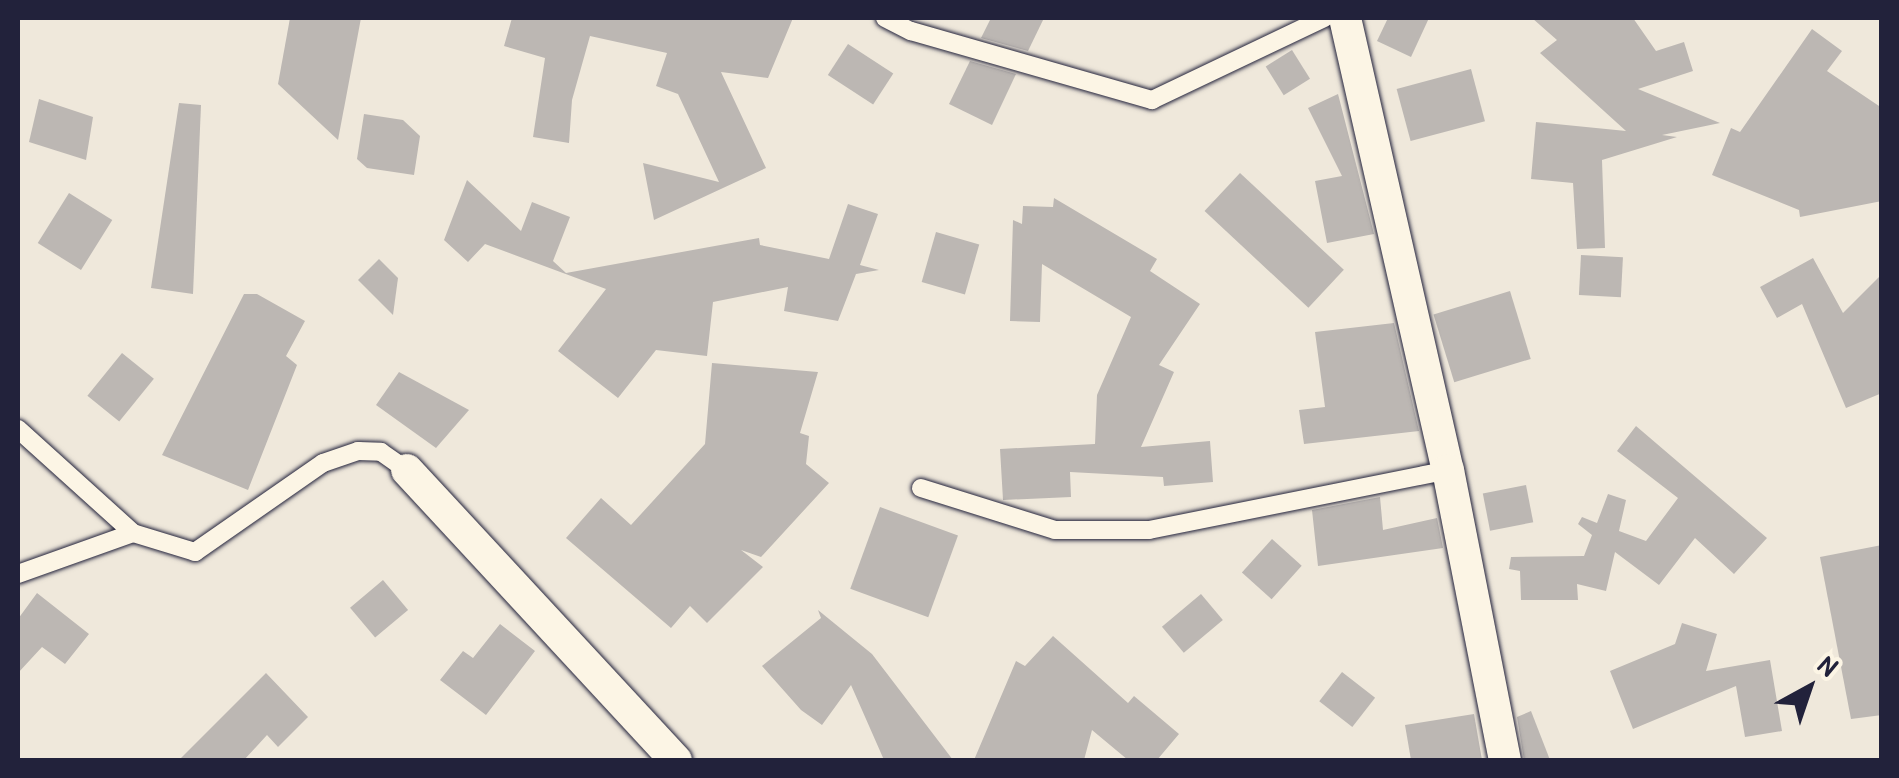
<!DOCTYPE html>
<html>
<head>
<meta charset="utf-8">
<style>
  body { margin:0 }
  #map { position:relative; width:1899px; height:778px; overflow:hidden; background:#efe8db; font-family:"Patrick Hand",sans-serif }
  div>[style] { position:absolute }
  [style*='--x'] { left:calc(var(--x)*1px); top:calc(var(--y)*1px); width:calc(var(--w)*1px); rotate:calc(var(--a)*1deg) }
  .building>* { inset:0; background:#bcb7b3; transform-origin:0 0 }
  .roads { filter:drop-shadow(0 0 2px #22223b) drop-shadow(0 0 2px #22223b) }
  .lane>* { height:18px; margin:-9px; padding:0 9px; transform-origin:9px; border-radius:9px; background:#fcf5e5 }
  .street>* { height:32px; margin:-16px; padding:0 16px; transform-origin:16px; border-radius:16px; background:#fcf5e5 }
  span { translate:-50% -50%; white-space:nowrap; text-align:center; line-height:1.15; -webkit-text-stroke:8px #fcf5e5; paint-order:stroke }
  .frame { position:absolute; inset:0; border:20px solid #22223b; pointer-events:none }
  .north { position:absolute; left:1759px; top:638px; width:100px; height:100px; -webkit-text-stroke:8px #fcf5e5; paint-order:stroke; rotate:40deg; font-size:28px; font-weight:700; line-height:40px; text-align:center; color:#22223b }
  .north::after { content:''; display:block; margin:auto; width:35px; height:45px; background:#22223b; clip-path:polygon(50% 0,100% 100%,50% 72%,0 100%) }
</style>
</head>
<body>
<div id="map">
  <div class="building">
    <i style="clip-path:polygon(290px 18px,361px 18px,338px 140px,278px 84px)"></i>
    <i style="clip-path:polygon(512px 18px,793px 18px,768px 78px,721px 72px,766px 168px,654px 220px,643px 163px,719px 182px,678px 94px,656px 86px,667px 53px,590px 36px,572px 100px,569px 143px,533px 137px,545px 58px,504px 46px)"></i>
    <i style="clip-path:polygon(991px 18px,1044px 18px,1028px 51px,981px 38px)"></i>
    <i style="clip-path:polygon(1388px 18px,1429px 18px,1411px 57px,1377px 41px)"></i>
    <i style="clip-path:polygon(1532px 18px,1633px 18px,1656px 51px,1684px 42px,1693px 71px,1638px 89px,1720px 123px,1662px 135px,1677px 137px,1602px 160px,1605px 248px,1577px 249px,1573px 183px,1531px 179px,1536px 122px,1626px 131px,1540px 53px,1557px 40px)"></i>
    <i style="clip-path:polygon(1812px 29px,1842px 51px,1827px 71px,1882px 108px,1882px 201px,1800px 217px,1799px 210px,1712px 175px,1731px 128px,1740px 132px)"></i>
    <i style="left:848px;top:44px;width:54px;height:37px;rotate:33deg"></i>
    <i style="left:1292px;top:50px;width:34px;height:31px;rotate:58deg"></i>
    <i style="clip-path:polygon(970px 61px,1016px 74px,992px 125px,949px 104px)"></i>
    <i style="left:1471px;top:69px;width:54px;height:77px;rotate:75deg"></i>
    <i style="clip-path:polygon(1338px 94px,1374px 234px,1327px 243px,1315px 181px,1342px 176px,1308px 108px)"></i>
    <i style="clip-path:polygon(39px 99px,93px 117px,86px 160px,29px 142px)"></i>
    <i style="clip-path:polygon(179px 103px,201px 105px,193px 294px,151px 288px)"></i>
    <i style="clip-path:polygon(364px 114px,403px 120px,420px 136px,414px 175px,367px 168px,357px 159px)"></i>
    <i style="left:1240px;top:173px;width:142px;height:52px;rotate:43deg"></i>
    <i style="clip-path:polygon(467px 180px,521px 231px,532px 202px,570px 217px,553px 261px,566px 273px,759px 238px,760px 245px,829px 259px,848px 204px,878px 214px,860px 265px,879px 270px,856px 274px,838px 321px,784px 311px,788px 287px,713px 302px,707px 356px,656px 350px,618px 398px,558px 351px,606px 289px,485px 244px,468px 262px,444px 240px)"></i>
    <i style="left:69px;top:193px;width:51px;height:59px;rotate:32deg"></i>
    <i style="clip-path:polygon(1054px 198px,1157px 259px,1150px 271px,1200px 304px,1159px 365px,1174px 372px,1141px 447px,1210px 441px,1213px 482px,1164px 486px,1163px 477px,1070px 472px,1071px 497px,1003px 500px,1000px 449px,1095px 444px,1097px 395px,1131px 317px,1042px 264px,1040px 322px,1010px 321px,1013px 220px,1022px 224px,1023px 206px,1053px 207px)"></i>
    <i style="left:936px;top:232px;width:45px;height:52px;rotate:16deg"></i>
    <i style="left:1581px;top:255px;width:42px;height:40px;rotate:3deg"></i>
    <i style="clip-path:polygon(1813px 258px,1843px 313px,1882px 274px,1882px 393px,1846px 408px,1802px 304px,1777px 318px,1760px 287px)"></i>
    <i style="clip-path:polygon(379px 259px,398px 278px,393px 315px,358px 280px)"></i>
    <i style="left:1510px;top:291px;width:71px;height:80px;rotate:73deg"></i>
    <i style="clip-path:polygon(244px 294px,257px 294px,305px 321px,286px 356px,297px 365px,248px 490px,162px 455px)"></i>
    <i style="clip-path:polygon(1394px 323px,1419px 431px,1304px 444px,1299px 410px,1325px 407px,1315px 332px)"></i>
    <i style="left:122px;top:353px;width:41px;height:55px;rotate:39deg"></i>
    <i style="clip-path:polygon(712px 363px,818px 372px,800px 433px,809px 436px,806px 464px,829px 483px,761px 557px,741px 550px,763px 567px,707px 623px,690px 606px,671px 628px,566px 538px,601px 498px,631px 525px,705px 444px)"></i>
    <i style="clip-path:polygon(399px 372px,469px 410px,436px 448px,376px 405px)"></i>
    <i style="clip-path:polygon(1636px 426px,1767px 538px,1734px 574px,1695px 538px,1659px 585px,1615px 552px,1606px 591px,1577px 584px,1578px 600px,1521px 600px,1520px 571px,1509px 569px,1511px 557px,1584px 556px,1592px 535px,1578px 524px,1582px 517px,1597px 523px,1608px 494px,1626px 500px,1619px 531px,1646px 541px,1678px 498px,1617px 451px)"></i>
    <i style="left:1526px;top:485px;width:38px;height:44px;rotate:79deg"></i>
    <i style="clip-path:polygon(1380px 497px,1383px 530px,1437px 518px,1443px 548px,1318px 566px,1312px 510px)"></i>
    <i style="left:880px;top:507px;width:83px;height:87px;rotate:20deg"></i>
    <i style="left:1272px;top:539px;width:40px;height:45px;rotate:42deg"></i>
    <i style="clip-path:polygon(1882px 545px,1882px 715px,1851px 719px,1820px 557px)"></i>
    <i style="left:383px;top:580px;width:39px;height:43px;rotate:50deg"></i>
    <i style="clip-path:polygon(37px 593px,89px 634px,65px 664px,42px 647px,18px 673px,18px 619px)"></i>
    <i style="left:1201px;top:594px;width:34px;height:51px;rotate:50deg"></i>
    <i style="clip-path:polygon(818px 610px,872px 654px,953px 760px,884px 760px,851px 685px,822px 725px,801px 710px,762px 666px,821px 618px)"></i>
    <i style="clip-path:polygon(1682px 623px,1717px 634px,1706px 671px,1770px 660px,1782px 731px,1745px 737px,1736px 686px,1633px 729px,1610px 671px,1675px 644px)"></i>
    <i style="clip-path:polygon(500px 624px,535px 651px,486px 715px,440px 680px,463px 651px,473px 658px)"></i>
    <i style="clip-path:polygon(1053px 636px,1128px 703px,1134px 696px,1179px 734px,1157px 760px,1128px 760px,1092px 730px,1084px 760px,974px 760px,1016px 661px,1025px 666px)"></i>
    <i style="left:1342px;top:672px;width:42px;height:37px;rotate:38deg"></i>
    <i style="clip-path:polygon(266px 673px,308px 717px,278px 747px,267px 735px,244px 760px,179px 760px)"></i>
    <i style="clip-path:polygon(1531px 711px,1550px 760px,1524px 760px,1517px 717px)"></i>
    <i style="clip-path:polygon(1474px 714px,1482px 760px,1411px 760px,1405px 725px)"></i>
  </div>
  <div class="roads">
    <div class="lane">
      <i style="--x:885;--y:18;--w:29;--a:27"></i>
      <i style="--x:911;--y:31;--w:251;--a:16"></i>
      <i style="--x:1152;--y:100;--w:191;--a:-25.5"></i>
      <i style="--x:18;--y:429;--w:155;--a:42.1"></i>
      <i style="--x:133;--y:533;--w:65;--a:17"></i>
      <i style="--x:195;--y:552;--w:156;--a:-34.8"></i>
      <i style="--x:323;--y:463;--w:37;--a:-19"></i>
      <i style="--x:358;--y:451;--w:23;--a:2"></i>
      <i style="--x:381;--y:452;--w:32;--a:35"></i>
      <i style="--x:921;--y:488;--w:140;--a:17.4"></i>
      <i style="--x:1055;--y:530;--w:94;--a:0"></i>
      <i style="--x:1149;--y:530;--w:305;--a:-11.3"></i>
      <i style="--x:18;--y:574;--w:122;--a:-19.6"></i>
    </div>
    <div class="street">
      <i style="--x:1345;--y:18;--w:464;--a:77.2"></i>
      <i style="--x:1448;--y:470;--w:296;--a:78.9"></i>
      <i style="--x:407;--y:470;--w:396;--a:47.2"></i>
    </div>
  </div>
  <div class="frame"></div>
  <div class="north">N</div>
</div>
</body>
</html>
